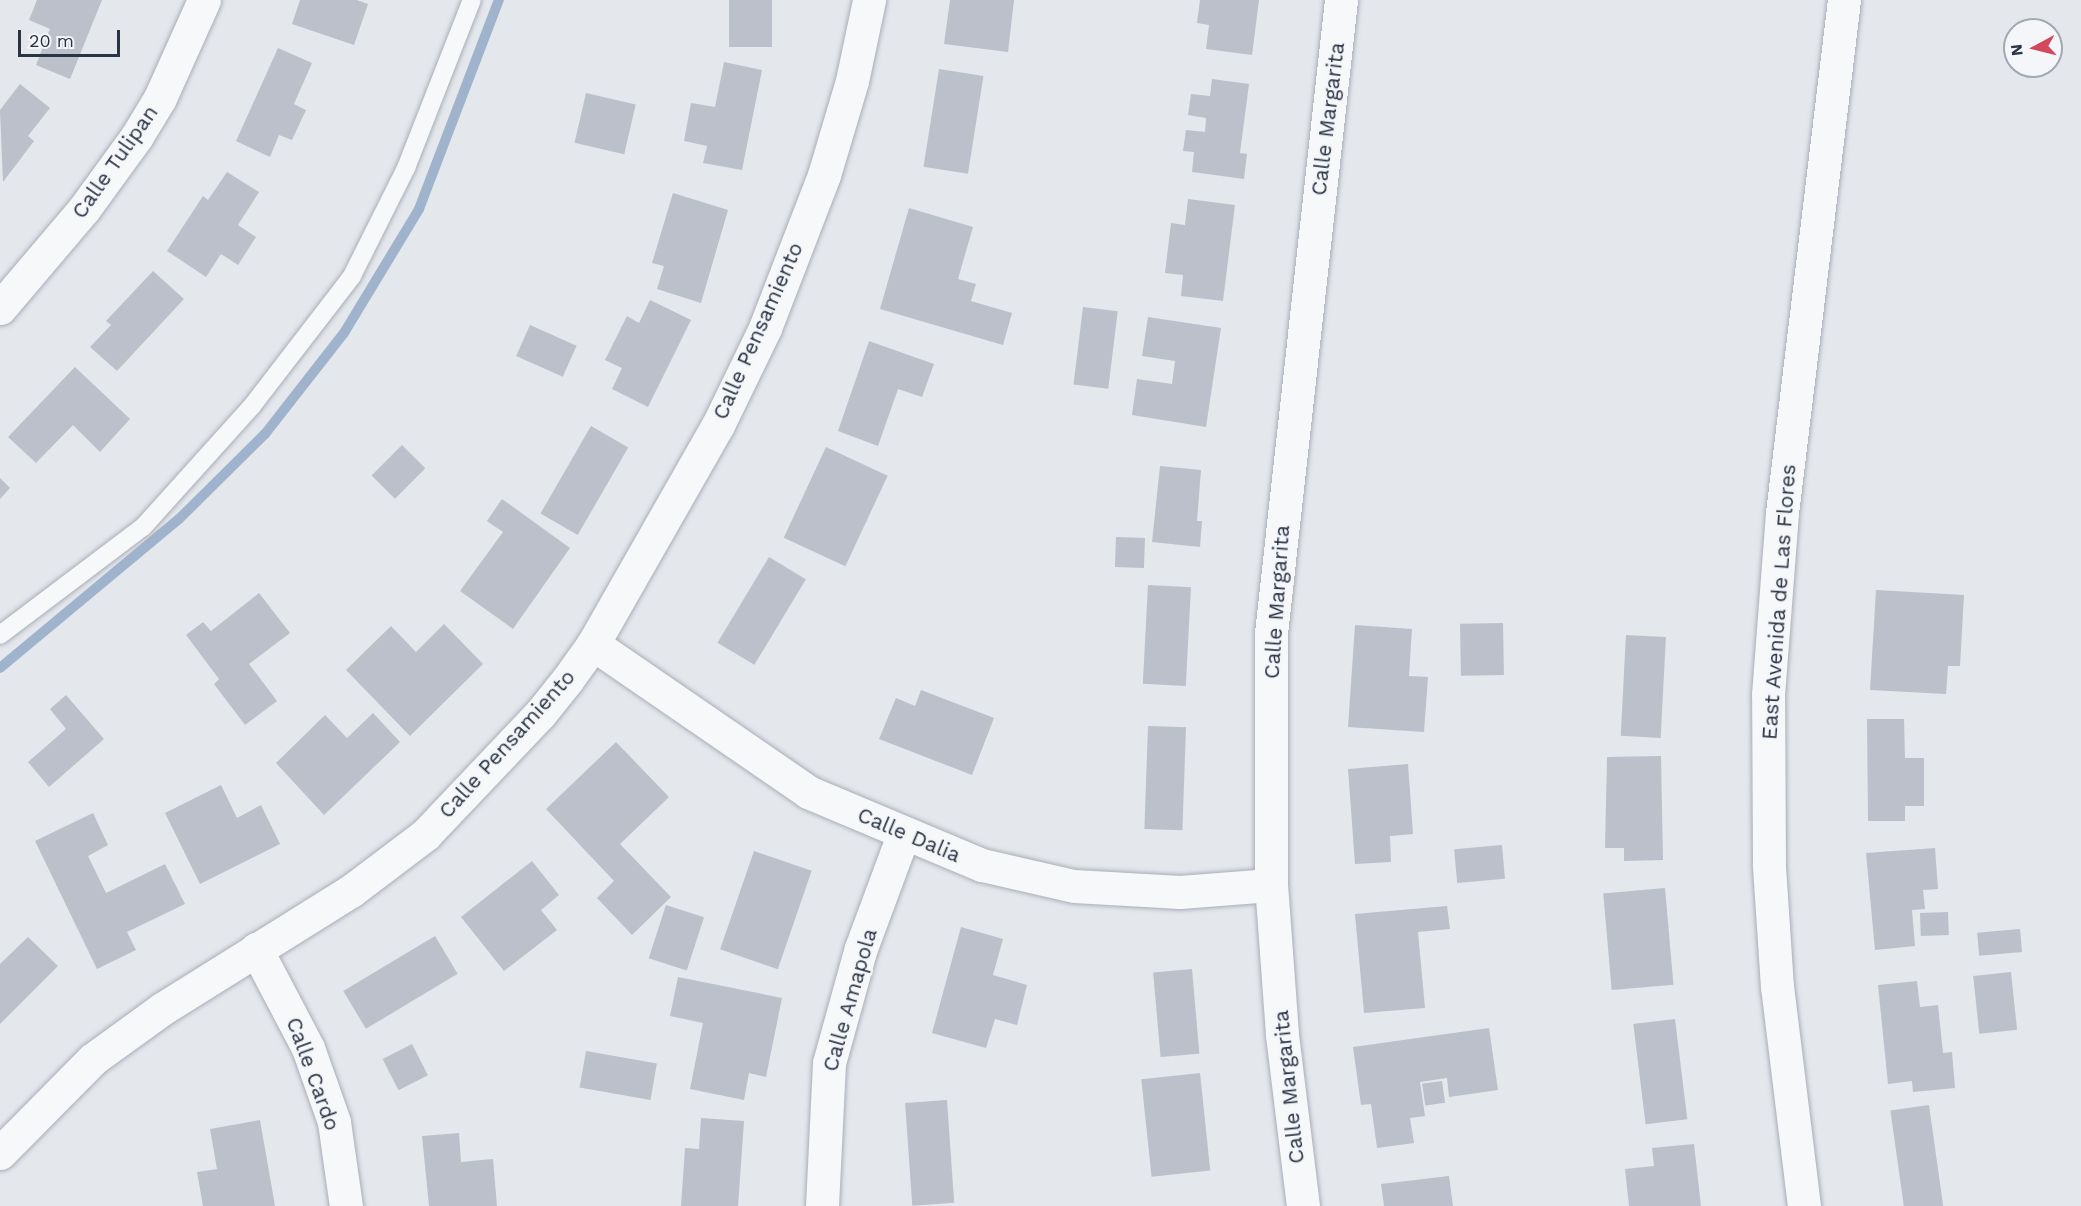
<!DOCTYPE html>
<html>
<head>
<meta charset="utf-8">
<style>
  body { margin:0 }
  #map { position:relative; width:2081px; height:1206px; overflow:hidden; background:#e4e7ec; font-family:"Work Sans",sans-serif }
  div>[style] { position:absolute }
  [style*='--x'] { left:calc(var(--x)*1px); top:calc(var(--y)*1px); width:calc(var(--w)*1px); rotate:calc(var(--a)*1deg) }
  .stream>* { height:10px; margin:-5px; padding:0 5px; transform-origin:5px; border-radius:5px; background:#9fb4cc }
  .building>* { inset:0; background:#bbc0ca; transform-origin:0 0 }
  .roads { filter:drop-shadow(0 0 2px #a9aeb7) drop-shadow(0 0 2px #a9aeb7) }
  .service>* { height:18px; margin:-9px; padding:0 9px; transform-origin:9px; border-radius:9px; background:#f7f8fa }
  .minor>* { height:33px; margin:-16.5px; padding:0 16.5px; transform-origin:16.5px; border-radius:16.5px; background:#f7f8fa }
  .tertiary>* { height:33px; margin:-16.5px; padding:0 16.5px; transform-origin:16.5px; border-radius:16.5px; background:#f7f8fa }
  span { translate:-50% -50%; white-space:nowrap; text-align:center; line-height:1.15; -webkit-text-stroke:4.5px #f4f6f9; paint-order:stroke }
  .street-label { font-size:21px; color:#2b3445 }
  .north { position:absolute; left:2003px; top:18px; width:60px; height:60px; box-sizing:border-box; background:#f4f6f9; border:2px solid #a4a8b1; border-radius:50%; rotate:263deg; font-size:16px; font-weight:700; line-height:24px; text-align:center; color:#2b3445 }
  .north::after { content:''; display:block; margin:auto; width:21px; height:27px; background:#d1495b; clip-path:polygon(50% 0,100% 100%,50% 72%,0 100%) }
  .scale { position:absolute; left:18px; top:30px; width:102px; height:27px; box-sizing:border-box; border:3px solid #2b3445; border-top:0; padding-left:8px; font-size:18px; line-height:21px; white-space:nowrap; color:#2b3445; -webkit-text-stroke:4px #f4f6f9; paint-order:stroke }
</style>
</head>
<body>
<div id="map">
  <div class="stream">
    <i style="--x:0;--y:668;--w:233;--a:-39.8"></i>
    <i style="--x:179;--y:519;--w:121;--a:-44.7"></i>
    <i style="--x:265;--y:434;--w:128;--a:-52"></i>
    <i style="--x:344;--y:333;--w:145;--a:-58.8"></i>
    <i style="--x:419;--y:209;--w:224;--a:-69.1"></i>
  </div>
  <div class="building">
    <i style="clip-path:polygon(37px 0,102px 0,70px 79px,36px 65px,50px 29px,29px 20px)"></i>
    <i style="clip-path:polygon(300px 0,357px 0,368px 4px,354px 45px,292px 24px)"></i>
    <i style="left:729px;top:0;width:43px;height:47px"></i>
    <i style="clip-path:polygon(950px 0,1014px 0,1008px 52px,944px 44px)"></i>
    <i style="clip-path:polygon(1200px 0,1259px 0,1252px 55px,1206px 49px,1209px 25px,1197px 23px)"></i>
    <i style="clip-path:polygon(278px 48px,312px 63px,294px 104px,306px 110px,292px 140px,279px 135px,270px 157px,236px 141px)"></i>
    <i style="clip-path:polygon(724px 62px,762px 70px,742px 170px,703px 163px,707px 146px,684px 141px,691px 103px,715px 107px)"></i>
    <i style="left:939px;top:69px;width:45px;height:99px;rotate:9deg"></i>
    <i style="clip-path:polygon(1212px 79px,1249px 84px,1240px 153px,1247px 154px,1244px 179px,1192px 172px,1194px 152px,1183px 151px,1186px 130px,1205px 132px,1206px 118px,1188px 115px,1191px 94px,1210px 96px)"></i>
    <i style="clip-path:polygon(20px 84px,50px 108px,28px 136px,34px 141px,3px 182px,0 110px)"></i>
    <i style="left:586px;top:93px;width:51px;height:51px;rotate:13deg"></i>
    <i style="clip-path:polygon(227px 172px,259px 192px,238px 225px,256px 237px,238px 265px,221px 254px,206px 277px,167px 251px,203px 196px,208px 200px)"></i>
    <i style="clip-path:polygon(673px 193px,728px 210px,701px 303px,657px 289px,664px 266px,652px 263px)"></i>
    <i style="clip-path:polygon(1188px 199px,1235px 205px,1223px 301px,1181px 296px,1183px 275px,1165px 273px,1171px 223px,1185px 225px)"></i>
    <i style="clip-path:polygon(909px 208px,973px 227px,958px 279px,976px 284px,971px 301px,1012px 313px,1003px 345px,880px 309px)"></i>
    <i style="clip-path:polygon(153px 271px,184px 299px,117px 371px,90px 347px,111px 325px,106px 321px)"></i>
    <i style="clip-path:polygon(650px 300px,691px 320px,648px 407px,612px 389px,622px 368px,605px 360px,627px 316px,639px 323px)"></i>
    <i style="left:1083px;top:307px;width:35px;height:78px;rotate:7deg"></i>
    <i style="clip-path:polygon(1148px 317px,1221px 328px,1206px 427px,1132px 415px,1137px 379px,1172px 384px,1175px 361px,1142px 356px)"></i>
    <i style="left:530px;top:325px;width:51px;height:34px;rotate:24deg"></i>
    <i style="clip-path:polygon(869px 341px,934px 364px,922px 397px,898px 389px,878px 446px,838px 431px)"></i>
    <i style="clip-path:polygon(75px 367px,130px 419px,100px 452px,73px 425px,36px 463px,8px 437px)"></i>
    <i style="left:591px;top:426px;width:43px;height:101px;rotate:30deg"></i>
    <i style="left:402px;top:445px;width:33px;height:43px;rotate:45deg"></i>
    <i style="left:826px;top:447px;width:68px;height:100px;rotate:25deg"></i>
    <i style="clip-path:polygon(1160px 466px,1201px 470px,1197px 521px,1202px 521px,1200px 547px,1152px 542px)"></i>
    <i style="clip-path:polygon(0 478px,10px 488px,0 499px)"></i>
    <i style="clip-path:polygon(502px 499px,570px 548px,513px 629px,460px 591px,503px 532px,487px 521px)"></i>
    <i style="left:1116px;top:537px;width:29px;height:30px;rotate:2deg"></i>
    <i style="left:769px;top:557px;width:43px;height:100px;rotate:31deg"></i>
    <i style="left:1148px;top:585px;width:43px;height:99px;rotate:3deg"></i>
    <i style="clip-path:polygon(1876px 590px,1964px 595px,1960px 666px,1948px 666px,1946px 694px,1870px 690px)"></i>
    <i style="clip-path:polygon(259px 593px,290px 633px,249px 664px,277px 701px,245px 725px,214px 684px,219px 679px,186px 635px,203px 622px,211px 631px)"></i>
    <i style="left:1503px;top:623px;width:52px;height:43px;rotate:89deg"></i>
    <i style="clip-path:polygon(444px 624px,483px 664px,410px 736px,346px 670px,391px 626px,416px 652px)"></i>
    <i style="clip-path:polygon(1355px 625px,1412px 629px,1409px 676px,1428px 677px,1424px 732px,1348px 727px)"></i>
    <i style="left:1626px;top:635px;width:40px;height:101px;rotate:3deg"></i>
    <i style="clip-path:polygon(921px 690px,994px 718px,972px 775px,879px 739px,896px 698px,915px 706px)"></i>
    <i style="clip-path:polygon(66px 695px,104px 739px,49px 787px,28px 762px,66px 729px,50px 709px)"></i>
    <i style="clip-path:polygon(373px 713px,400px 742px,324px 815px,276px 763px,325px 715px,347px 738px)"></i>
    <i style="clip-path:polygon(1867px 719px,1904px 719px,1905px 758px,1924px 758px,1924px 806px,1905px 806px,1905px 821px,1868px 821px)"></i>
    <i style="left:1148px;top:726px;width:38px;height:103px;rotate:2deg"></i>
    <i style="clip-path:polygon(616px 742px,669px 797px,620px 844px,671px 897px,632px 935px,597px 898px,614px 881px,546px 809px)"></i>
    <i style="clip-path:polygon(1661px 756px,1663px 860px,1624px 861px,1624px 848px,1605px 848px,1607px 757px)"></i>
    <i style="clip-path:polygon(1408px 764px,1413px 834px,1390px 836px,1391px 862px,1355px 864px,1348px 769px)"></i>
    <i style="clip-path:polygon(221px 785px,237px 818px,261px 805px,280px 844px,200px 884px,165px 813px)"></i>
    <i style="clip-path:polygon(93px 813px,108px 845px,88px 856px,106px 893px,165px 864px,185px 904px,127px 932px,136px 950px,97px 969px,35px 841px)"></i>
    <i style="left:1502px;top:845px;width:34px;height:48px;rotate:85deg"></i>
    <i style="clip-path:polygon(1935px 848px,1938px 889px,1923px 890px,1925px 909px,1912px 910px,1915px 946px,1875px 950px,1866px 853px)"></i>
    <i style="left:754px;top:851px;width:61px;height:104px;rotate:19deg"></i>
    <i style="clip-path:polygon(532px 861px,559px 895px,541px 910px,557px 930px,504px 971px,461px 917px)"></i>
    <i style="left:1665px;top:888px;width:97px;height:62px;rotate:85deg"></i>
    <i style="left:666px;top:905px;width:40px;height:56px;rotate:18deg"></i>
    <i style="clip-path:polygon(1447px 906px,1450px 929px,1418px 932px,1425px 1008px,1364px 1013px,1355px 914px)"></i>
    <i style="left:1948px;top:912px;width:23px;height:28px;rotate:88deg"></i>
    <i style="clip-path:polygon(961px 927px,1003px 939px,993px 975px,1027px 985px,1017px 1025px,995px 1019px,986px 1048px,932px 1033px)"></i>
    <i style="left:2020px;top:929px;width:23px;height:43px;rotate:85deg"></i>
    <i style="left:435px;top:936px;width:44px;height:107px;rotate:59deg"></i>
    <i style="clip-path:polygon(28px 937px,58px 966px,0 1024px,0 964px)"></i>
    <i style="left:1192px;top:969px;width:85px;height:39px;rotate:85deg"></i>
    <i style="left:2011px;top:972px;width:58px;height:38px;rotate:84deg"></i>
    <i style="clip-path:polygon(678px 977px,782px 998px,766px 1077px,749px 1073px,744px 1100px,690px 1089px,703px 1023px,670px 1016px)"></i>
    <i style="clip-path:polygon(1917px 981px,1920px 1007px,1938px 1005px,1943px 1053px,1952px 1052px,1955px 1088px,1913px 1092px,1912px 1081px,1888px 1084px,1878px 985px)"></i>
    <i style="left:1675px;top:1019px;width:101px;height:42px;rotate:83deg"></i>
    <i style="clip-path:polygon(1489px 1028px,1498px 1090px,1449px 1097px,1447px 1078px,1420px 1082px,1425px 1116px,1410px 1118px,1414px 1143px,1377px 1148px,1371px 1104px,1361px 1105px,1353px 1047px)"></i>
    <i style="left:412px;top:1044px;width:35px;height:33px;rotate:63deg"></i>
    <i style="left:586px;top:1051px;width:72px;height:37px;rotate:10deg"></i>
    <i style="left:1200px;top:1073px;width:98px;height:59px;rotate:84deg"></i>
    <i style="left:1442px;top:1081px;width:22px;height:20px;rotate:82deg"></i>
    <i style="left:947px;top:1100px;width:103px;height:42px;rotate:86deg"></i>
    <i style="left:1929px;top:1105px;width:102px;height:39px;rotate:82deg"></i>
    <i style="clip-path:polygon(701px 1118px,744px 1121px,738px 1206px,681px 1206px,685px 1148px,699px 1149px)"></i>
    <i style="clip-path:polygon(260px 1120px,275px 1206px,203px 1206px,197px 1172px,217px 1169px,210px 1129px)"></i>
    <i style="clip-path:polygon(459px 1133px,461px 1162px,493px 1159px,497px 1206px,429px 1206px,422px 1136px)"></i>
    <i style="clip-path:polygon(1694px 1144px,1701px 1206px,1629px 1206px,1625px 1169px,1654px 1166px,1652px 1148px)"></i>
    <i style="clip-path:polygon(1449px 1176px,1453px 1206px,1384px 1206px,1381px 1184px)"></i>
  </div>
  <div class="roads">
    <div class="service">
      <i style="--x:0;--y:635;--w:179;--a:-37.1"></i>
      <i style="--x:143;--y:527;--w:163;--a:-48"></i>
      <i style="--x:252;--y:406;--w:164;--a:-52.4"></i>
      <i style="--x:352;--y:276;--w:121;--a:-63.4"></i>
      <i style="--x:406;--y:168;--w:180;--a:-68.6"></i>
    </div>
    <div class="minor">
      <i style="--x:0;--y:308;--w:130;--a:-49.7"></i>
      <i style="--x:84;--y:209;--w:90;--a:-54"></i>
      <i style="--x:137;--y:136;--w:44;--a:-58.8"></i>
      <i style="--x:160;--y:98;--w:107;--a:-65.8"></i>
      <i style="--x:593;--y:644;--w:261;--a:34.5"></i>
      <i style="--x:808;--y:792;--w:189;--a:22.8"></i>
      <i style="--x:982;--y:865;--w:94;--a:12.9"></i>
      <i style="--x:1074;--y:886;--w:106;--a:3.2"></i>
      <i style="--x:1180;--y:892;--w:91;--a:-4.4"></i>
      <i style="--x:256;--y:949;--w:112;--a:62.3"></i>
      <i style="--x:308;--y:1048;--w:78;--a:70.6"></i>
      <i style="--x:334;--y:1122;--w:85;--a:81.9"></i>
      <i style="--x:0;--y:1153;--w:132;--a:-45.3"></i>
      <i style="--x:93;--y:1059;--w:85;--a:-35.9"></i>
      <i style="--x:162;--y:1009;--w:223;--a:-32"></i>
      <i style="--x:351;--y:891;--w:93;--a:-37.1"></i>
      <i style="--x:425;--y:835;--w:167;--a:-46.5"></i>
      <i style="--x:540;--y:714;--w:45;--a:-51.3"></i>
      <i style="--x:568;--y:679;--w:43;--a:-54.5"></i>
      <i style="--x:593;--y:644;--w:252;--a:-60.3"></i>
      <i style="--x:718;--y:425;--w:108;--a:-64.1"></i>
      <i style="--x:765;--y:328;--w:164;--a:-68.9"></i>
      <i style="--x:824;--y:175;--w:98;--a:-73.4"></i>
      <i style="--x:852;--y:81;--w:83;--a:-78.1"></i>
      <i style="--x:822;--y:1206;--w:143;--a:-87.2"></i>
      <i style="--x:829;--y:1063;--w:119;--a:-74.5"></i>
      <i style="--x:861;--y:948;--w:121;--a:-69.6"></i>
      <i style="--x:1303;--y:1206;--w:173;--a:-97"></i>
      <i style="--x:1282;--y:1034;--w:149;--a:-94.2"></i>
      <i style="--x:1271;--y:885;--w:252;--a:-90"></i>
      <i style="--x:1271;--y:633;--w:637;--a:-83.69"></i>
    </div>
    <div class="tertiary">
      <i style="--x:1804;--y:1206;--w:221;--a:-97"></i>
      <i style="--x:1777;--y:987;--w:122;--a:-93.8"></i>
      <i style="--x:1769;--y:865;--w:170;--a:-90.3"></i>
      <i style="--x:1768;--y:695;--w:183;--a:-85.6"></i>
      <i style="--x:1782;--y:513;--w:517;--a:-83.11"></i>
    </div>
  </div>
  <div class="street-label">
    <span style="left:1328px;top:119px;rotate:-83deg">Calle Margarita</span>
    <span style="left:115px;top:162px;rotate:-55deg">Calle Tulipan</span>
    <span style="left:758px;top:331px;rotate:-66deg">Calle Pensamiento</span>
    <span style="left:1277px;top:602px;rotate:-86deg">Calle Margarita</span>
    <span style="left:1779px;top:602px;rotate:-86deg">East Avenida de Las Flores</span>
    <span style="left:507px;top:744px;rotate:-48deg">Calle Pensamiento</span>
    <span style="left:909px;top:835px;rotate:23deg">Calle Dalia</span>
    <span style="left:850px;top:1000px;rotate:-74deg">Calle Amapola</span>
    <span style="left:313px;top:1074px;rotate:70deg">Calle Cardo</span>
    <span style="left:1289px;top:1087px;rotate:-96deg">Calle Margarita</span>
  </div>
  <div class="north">N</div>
  <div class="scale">20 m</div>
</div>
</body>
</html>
